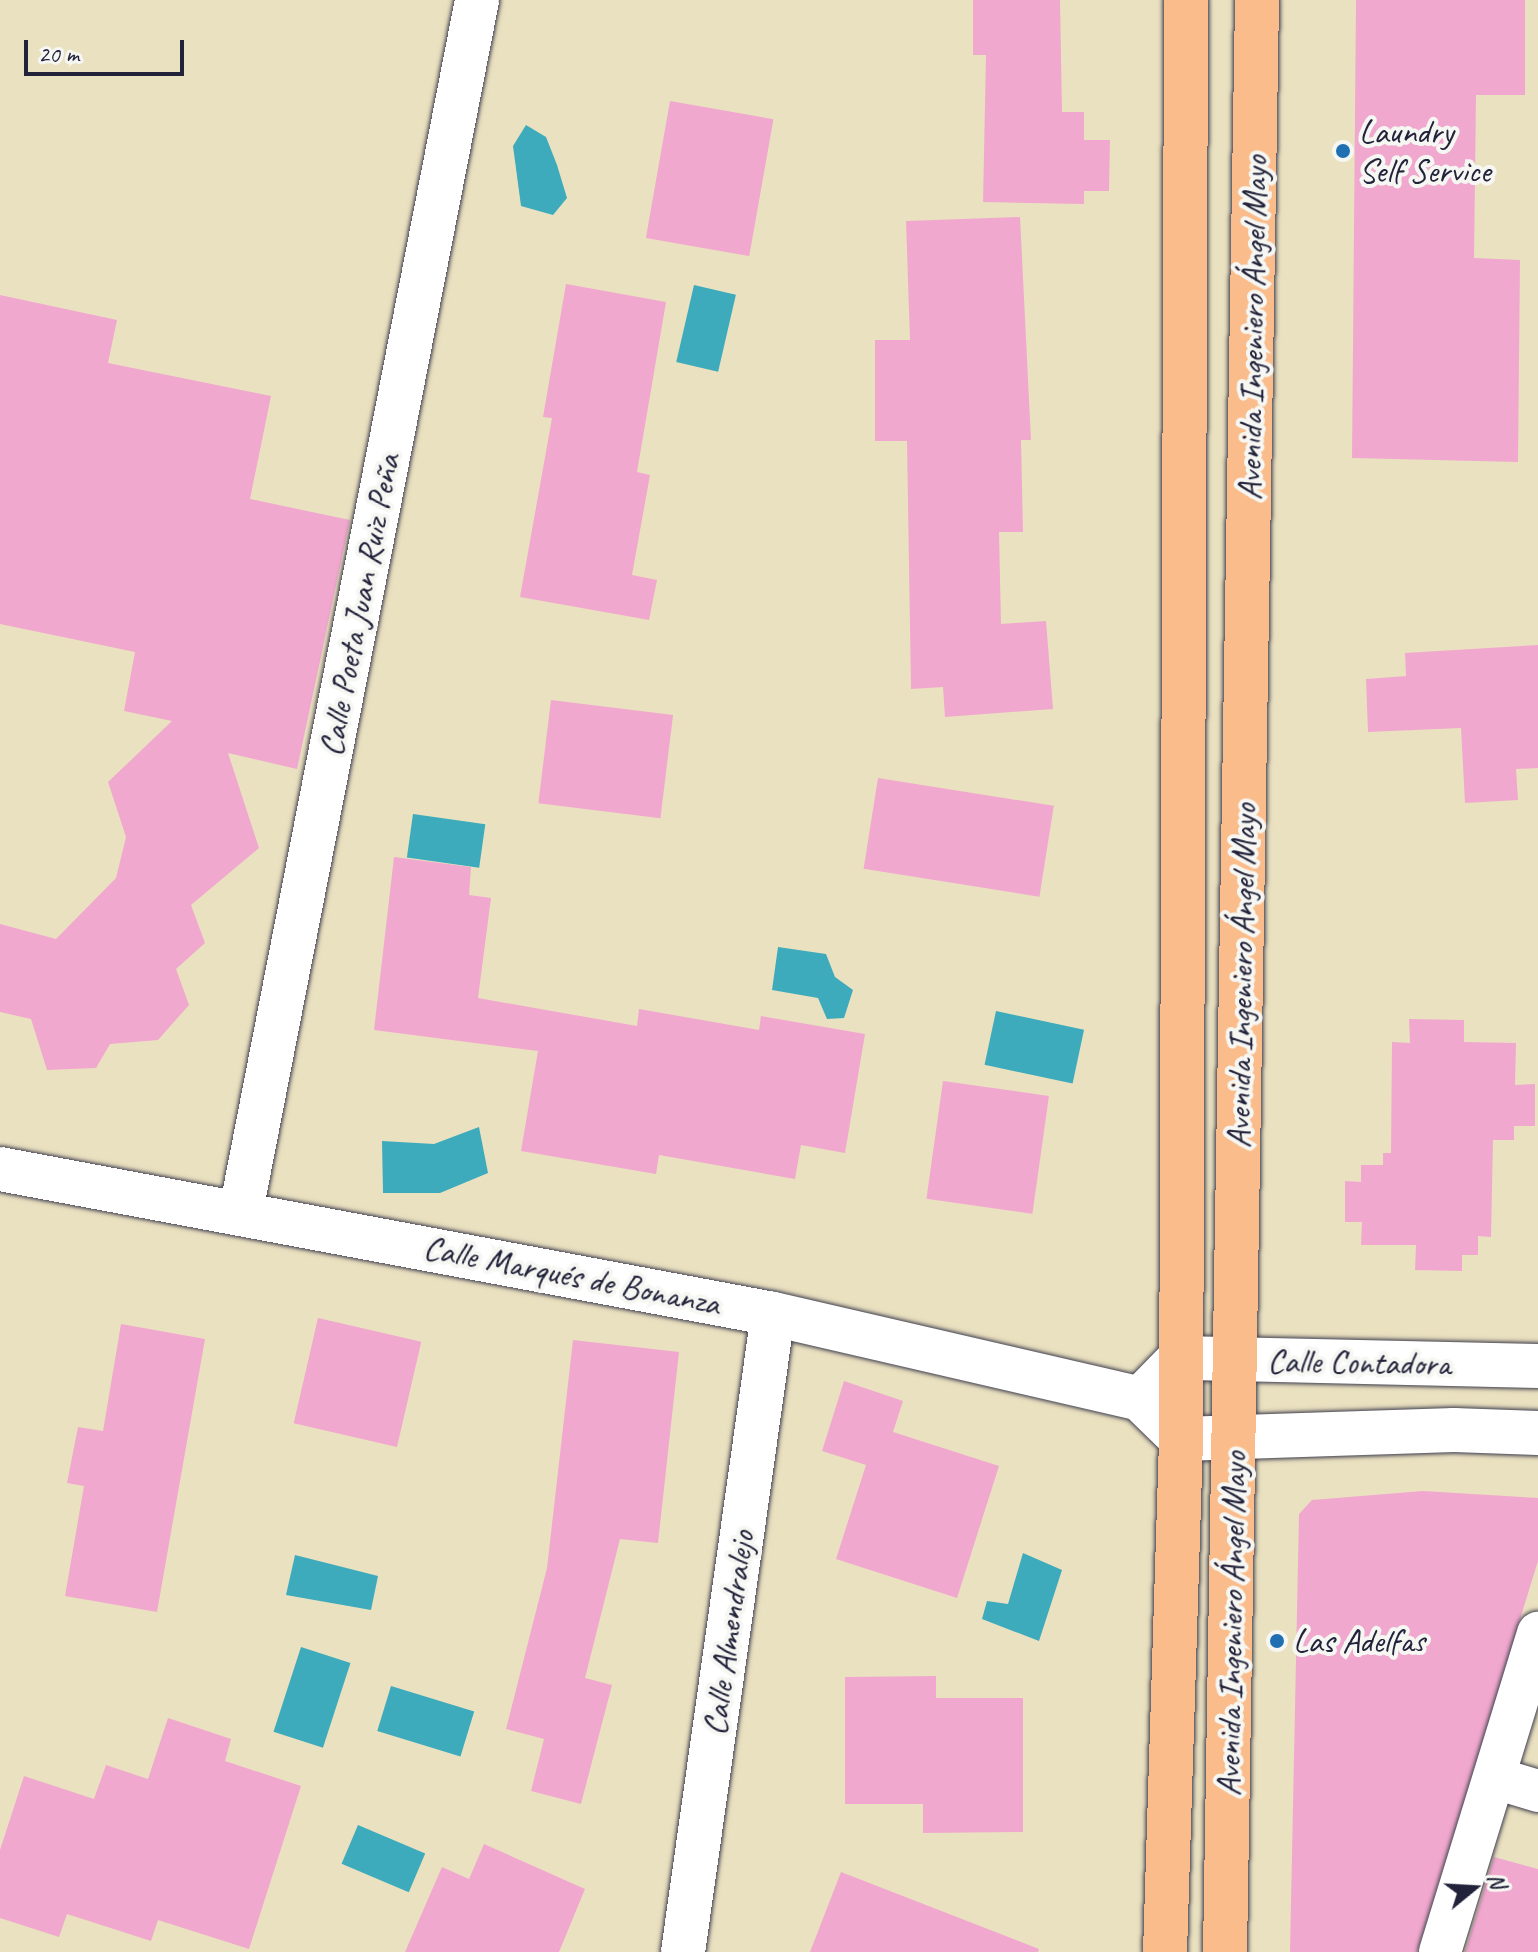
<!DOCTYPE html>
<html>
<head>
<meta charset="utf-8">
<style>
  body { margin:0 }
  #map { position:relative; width:1538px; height:1952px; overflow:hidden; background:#eae1c0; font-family:Caveat,sans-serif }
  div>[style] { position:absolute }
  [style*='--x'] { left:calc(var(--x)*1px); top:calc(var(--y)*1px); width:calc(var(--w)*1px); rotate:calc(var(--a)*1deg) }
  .water>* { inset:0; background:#3dabbc; transform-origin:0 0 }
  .building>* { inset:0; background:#f1a8ce; transform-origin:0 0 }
  .roads { filter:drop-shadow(0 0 2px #403f4f) drop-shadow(0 0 2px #403f4f) }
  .pedestrian>* { height:42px; margin:-21px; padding:0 21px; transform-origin:21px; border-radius:21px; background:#fff }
  .minor>* { height:44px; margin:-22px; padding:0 22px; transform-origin:22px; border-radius:22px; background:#fff }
  .tertiary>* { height:44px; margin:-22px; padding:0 22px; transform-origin:22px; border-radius:22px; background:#fff }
  .primary>* { height:44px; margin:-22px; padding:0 22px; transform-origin:22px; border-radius:22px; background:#f9bc8a }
  .dots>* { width:22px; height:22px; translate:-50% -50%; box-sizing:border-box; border:4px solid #f6f6f2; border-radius:50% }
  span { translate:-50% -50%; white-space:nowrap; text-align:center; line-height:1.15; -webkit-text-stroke:8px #f6f6f2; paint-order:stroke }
  .poi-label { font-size:34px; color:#22223b }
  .left { translate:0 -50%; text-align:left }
  .street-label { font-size:34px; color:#22223b }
  .north { position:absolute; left:1434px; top:1848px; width:80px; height:80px; -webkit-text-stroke:6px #f6f6f2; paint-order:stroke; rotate:72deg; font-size:22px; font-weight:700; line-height:32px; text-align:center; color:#22223b }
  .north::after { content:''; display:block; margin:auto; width:28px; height:36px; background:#22223b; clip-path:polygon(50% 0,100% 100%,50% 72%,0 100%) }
  .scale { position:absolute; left:24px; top:40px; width:160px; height:36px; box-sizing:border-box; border:4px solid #22223b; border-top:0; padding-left:10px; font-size:24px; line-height:28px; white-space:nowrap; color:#22223b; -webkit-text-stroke:6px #f6f6f2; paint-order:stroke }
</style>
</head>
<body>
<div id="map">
  <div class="water">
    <i style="clip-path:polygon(526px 125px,546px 137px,557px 165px,567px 198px,553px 215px,521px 206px,513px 146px)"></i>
    <i style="left:694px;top:285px;width:43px;height:79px;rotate:13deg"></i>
    <i style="left:413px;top:814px;width:73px;height:44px;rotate:8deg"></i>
    <i style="clip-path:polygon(778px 947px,826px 954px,835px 977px,853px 990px,844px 1018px,827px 1019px,818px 998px,772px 990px)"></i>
    <i style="left:996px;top:1011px;width:90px;height:55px;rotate:12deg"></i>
    <i style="clip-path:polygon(479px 1127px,488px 1173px,440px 1193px,383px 1193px,382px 1141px,434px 1144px)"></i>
    <i style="clip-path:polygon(1023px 1553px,1062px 1570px,1039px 1641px,982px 1619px,987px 1601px,1008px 1604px)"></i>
    <i style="clip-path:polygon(295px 1555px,378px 1576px,371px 1610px,286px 1595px)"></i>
    <i style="left:301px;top:1647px;width:52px;height:89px;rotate:18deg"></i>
    <i style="left:391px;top:1686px;width:87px;height:47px;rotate:17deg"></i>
    <i style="left:358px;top:1825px;width:73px;height:42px;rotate:23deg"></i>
  </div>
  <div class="building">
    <i style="clip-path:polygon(973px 0,1060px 0,1062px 112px,1084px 112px,1084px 140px,1110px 140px,1109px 191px,1084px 191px,1084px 204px,983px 202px,986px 55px,973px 55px)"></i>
    <i style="clip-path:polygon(1356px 0,1525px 0,1525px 95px,1476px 95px,1474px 258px,1520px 260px,1518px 462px,1352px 458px)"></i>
    <i style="left:670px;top:101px;width:105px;height:139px;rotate:10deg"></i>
    <i style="clip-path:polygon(1020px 217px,1031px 440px,1021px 440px,1023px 532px,999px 532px,1001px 624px,1046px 621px,1053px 709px,945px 717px,943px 687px,911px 689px,907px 441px,875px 441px,875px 340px,910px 340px,906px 221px)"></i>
    <i style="clip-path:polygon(566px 284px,666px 302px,637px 472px,650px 475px,632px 575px,657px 580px,649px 620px,520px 597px,552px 418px,543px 417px)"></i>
    <i style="clip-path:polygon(0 295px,117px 320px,108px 363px,271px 396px,250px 499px,350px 520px,297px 769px,228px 753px,259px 848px,191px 905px,205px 943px,176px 969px,189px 1005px,158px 1040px,110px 1044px,96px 1068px,47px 1070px,31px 1019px,0 1012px,0 924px,56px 939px,116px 878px,126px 837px,108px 782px,172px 721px,124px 711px,135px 652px,0 624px)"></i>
    <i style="clip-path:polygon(1538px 645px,1538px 768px,1516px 769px,1518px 800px,1465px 803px,1461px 728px,1368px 732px,1366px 679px,1406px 676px,1405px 653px)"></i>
    <i style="left:551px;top:700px;width:123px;height:104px;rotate:7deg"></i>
    <i style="left:878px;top:778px;width:178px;height:92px;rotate:9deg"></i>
    <i style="clip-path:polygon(394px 857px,471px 867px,469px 895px,491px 898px,478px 998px,637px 1026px,639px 1009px,759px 1030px,761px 1016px,865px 1034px,845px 1153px,801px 1145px,795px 1179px,659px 1155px,656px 1174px,521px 1151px,538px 1051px,374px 1030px)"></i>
    <i style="clip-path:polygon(1409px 1019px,1464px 1020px,1464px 1042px,1516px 1043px,1515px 1085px,1535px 1084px,1535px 1126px,1514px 1126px,1514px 1140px,1493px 1140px,1491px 1237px,1478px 1236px,1478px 1255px,1462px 1255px,1462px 1271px,1415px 1270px,1416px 1245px,1361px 1245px,1362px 1222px,1345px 1222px,1345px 1181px,1361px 1182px,1361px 1165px,1383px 1165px,1383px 1153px,1391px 1153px,1392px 1042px,1410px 1043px)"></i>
    <i style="left:943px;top:1081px;width:107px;height:119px;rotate:8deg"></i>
    <i style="left:318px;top:1318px;width:106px;height:108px;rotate:13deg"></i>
    <i style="clip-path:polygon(121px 1324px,205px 1339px,157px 1612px,65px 1596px,84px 1486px,67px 1483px,78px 1427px,103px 1431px)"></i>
    <i style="clip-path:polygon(573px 1340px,679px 1352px,658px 1543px,620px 1539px,585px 1678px,612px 1685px,581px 1804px,531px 1791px,544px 1739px,506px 1729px,547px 1568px)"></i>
    <i style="clip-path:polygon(844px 1381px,903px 1401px,893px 1432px,999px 1466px,957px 1598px,836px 1559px,866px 1465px,822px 1451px)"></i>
    <i style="clip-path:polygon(1423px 1491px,1538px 1498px,1538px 1561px,1417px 1952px,1290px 1952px,1299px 1514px,1312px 1500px)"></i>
    <i style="clip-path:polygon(936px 1676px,936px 1698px,1023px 1698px,1023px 1832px,923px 1833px,923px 1804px,845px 1804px,845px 1677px)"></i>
    <i style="clip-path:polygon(168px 1718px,231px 1739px,225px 1761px,301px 1786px,249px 1949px,158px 1920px,151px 1941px,67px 1914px,59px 1937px,0 1918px,0 1850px,24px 1776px,94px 1799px,106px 1765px,148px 1779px)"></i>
    <i style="clip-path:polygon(484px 1844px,585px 1889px,559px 1952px,405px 1952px,442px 1867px,469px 1879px)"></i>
    <i style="clip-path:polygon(1494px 1857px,1538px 1869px,1538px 1952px,1465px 1952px)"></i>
    <i style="clip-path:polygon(841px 1872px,1039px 1949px,1038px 1952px,810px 1952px)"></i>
  </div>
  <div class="roads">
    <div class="pedestrian">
      <i style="--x:1495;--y:1778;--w:45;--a:16.8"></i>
      <i style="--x:1440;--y:1952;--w:334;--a:-72.9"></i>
    </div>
    <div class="minor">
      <i style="--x:0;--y:1169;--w:786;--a:10.62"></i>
      <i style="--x:773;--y:1314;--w:377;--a:13"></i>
      <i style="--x:241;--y:1211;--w:1234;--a:-78.97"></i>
      <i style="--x:683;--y:1952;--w:644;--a:-81.97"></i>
    </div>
    <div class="tertiary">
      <i style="--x:1538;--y:1366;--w:358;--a:-178.7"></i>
      <i style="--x:1180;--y:1358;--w:57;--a:134.3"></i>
      <i style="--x:1140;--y:1399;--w:57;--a:44.3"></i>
      <i style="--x:1181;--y:1439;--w:273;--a:-1.9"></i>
      <i style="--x:1454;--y:1430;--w:84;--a:2"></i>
    </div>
    <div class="primary">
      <i style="--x:1165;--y:1952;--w:513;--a:-88.21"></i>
      <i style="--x:1181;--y:1439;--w:1439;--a:-89.8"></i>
      <i style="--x:1225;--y:1952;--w:1952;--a:-89.06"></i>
    </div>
  </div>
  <div class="dots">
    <i style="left:1343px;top:151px;background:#1f6fb2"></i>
    <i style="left:1277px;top:1641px;background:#1f6fb2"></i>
  </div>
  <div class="poi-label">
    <span class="left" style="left:1359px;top:151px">Laundry<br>Self Service</span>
    <span class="left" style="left:1293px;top:1641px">Las Adelfas</span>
  </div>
  <div class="street-label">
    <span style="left:1252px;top:328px;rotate:-89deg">Avenida Ingeniero Ángel Mayo</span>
    <span style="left:359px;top:605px;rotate:-79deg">Calle Poeta Juan Ruiz Peña</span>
    <span style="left:1241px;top:976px;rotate:-89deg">Avenida Ingeniero Ángel Mayo</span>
    <span style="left:572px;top:1275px;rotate:11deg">Calle Marqués de Bonanza</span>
    <span style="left:1359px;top:1362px;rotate:1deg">Calle Contadora</span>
    <span style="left:1231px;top:1624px;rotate:-89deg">Avenida Ingeniero Ángel Mayo</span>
    <span style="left:728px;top:1633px;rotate:-82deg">Calle Almendralejo</span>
  </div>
  <div class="north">N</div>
  <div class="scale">20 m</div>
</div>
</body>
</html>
